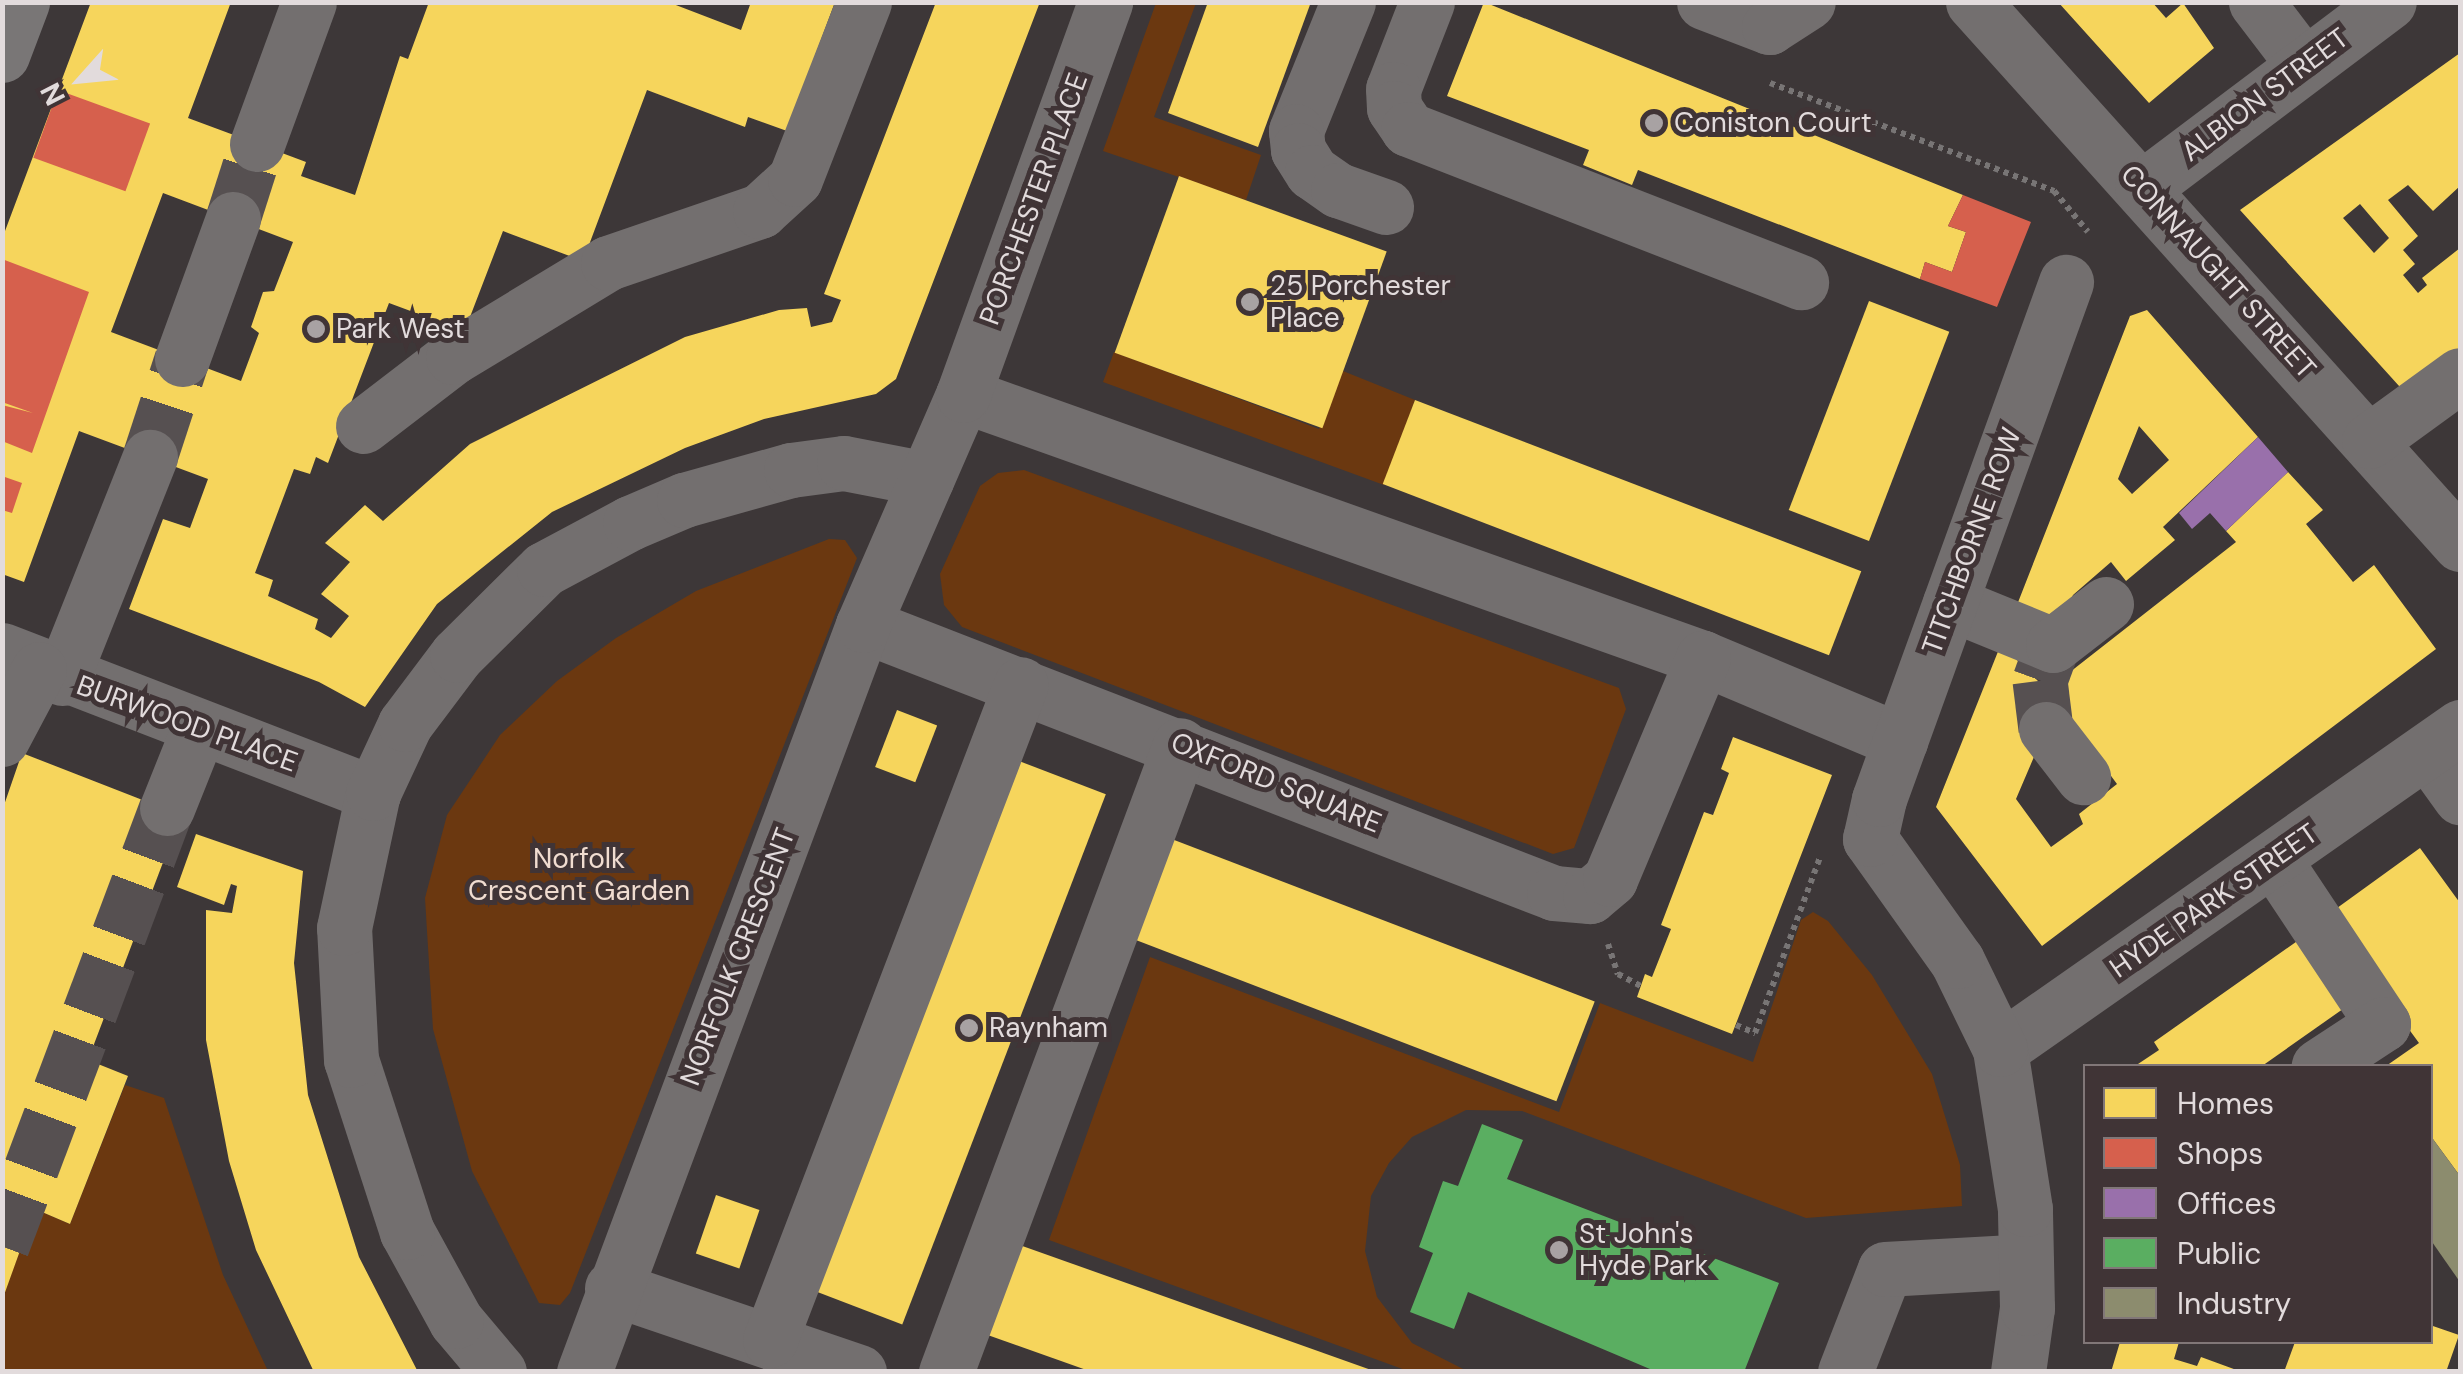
<!DOCTYPE html>
<html>
<head>
<meta charset="utf-8">
<style>
  body { margin:0 }
  #map { position:relative; width:2463px; height:1374px; overflow:hidden; background:#3d3738; font-family:"DM Sans",sans-serif }
  div>[style] { position:absolute }
  [style*='--x'] { left:calc(var(--x)*1px); top:calc(var(--y)*1px); width:calc(var(--w)*1px); rotate:calc(var(--a)*1deg) }
  .green>* { inset:0; background:#6b3810 }
  .homes>* { inset:0; background:#f6d55c; transform-origin:0 0 }
  .shops>* { inset:0; background:#d6604d; transform-origin:0 0 }
  .offices>* { inset:0; background:#9970ab }
  .public>* { inset:0; background:#5aae61 }
  .industry>* { inset:0; background:#8c8c6e }
  .minor-tunnel>* { height:55px; margin-top:-27.5px; transform-origin:0; background:repeating-linear-gradient(90deg,#565051 0 55px,transparent 0 83px) }
  .path>* { height:6px; margin-top:-3px; transform-origin:0; background:repeating-linear-gradient(90deg,#787575 0 5px,transparent 0 10px) }
  .minor>* { height:55px; margin:-27.5px; padding:0 27.5px; transform-origin:27.5px; border-radius:27.5px; background:#736f6f }
  .highway>* { height:55px; margin:-27.5px; padding:0 27.5px; transform-origin:27.5px; border-radius:27.5px; background:#797676 }
  .dots>* { width:28px; height:28px; translate:-50% -50%; box-sizing:border-box; border:5px solid #403436; border-radius:50% }
  span { translate:-50% -50%; white-space:nowrap; text-align:center; line-height:1.15; -webkit-text-stroke:10px #403436; paint-order:stroke }
  .street-label { font-size:28px; color:#e2dbdc }
  .poi-label { font-size:28px; color:#e2dbdc }
  .left { translate:0 -50%; text-align:left }
  .park-label { font-size:28px; color:#f0dcd0 }
  .frame { position:absolute; inset:0; border:5px solid #e2dbdc; pointer-events:none }
  .legend { position:absolute; left:2083px; top:1064px; width:350px; height:280px; box-sizing:border-box; background:#403436; border:2px solid #817778; margin:0; padding:12px 18px; list-style:none; font-size:30px; color:#e2dbdc }
  .legend li { display:flex; align-items:center; gap:20px; height:50px }
  .legend b { width:50px; border:2px solid #817778 }
  .north { position:absolute; left:30px; top:30px; width:100px; height:100px; -webkit-text-stroke:8px #403436; paint-order:stroke; rotate:243deg; font-size:28px; font-weight:700; line-height:40px; text-align:center; color:#e2dbdc }
  .north::after { content:''; display:block; margin:auto; width:35px; height:45px; background:#e2dbdc; clip-path:polygon(50% 0,100% 100%,50% 72%,0 100%) }
</style>
</head>
<body>
<div id="map">
  <div class="green">
    <i style="clip-path:polygon(1156px 3px,1196px 3px,1154px 117px,1261px 155px,1246px 200px,1103px 151px)"></i>
    <i style="clip-path:polygon(1114px 352px,1319px 429px,1343px 371px,1415px 400px,1384px 485px,1103px 382px)"></i>
    <i style="clip-path:polygon(1024px 470px,1619px 688px,1626px 709px,1574px 848px,1553px 854px,962px 627px,944px 605px,940px 574px,980px 486px,998px 473px)"></i>
    <i style="clip-path:polygon(829px 539px,845px 540px,857px 558px,570px 1293px,560px 1305px,539px 1303px,472px 1171px,433px 1029px,425px 898px,447px 815px,500px 735px,557px 681px,616px 638px,696px 591px)"></i>
    <i style="clip-path:polygon(1813px 912px,1828px 921px,1872px 975px,1932px 1074px,1960px 1165px,1962px 1206px,1806px 1218px,1522px 1111px,1466px 1110px,1412px 1137px,1389px 1163px,1371px 1196px,1365px 1251px,1377px 1297px,1412px 1343px,1469px 1372px,1408px 1371px,1049px 1240px,1150px 957px,1559px 1112px,1600px 1003px,1753px 1062px,1801px 920px)"></i>
    <i style="clip-path:polygon(125px 1085px,164px 1098px,223px 1275px,268px 1371px,3px 1371px,2px 1299px,35px 1209px,70px 1224px)"></i>
  </div>
  <div class="homes">
    <i style="clip-path:polygon(evenodd,91px 2px,231px 2px,188px 118px,306px 162px,301px 176px,355px 195px,400px 56px,408px 59px,429px 2px,668px 2px,741px 30px,751px 2px,835px 2px,787px 131px,748px 117px,745px 127px,647px 90px,583px 261px,503px 231px,460px 343px,446px 338px,451px 326px,389px 303px,328px 463px,316px 457px,310px 474px,294px 469px,255px 573px,273px 580px,268px 596px,318px 619px,315px 629px,331px 638px,349px 616px,321px 594px,350px 562px,325px 543px,365px 505px,383px 521px,470px 444px,685px 337px,779px 310px,807px 308px,811px 327px,832px 322px,841px 300px,824px 294px,936px 2px,1040px 2px,896px 379px,876px 394px,764px 419px,685px 448px,552px 512px,437px 604px,365px 707px,319px 682px,129px 609px,163px 519px,190px 528px,208px 479px,79px 431px,24px 582px,2px 574px,2px 239px,91px 2px,163px 193px,293px 242px,274px 291px,263px 292px,251px 327px,259px 333px,241px 381px,111px 332px,163px 193px)"></i>
    <i style="clip-path:polygon(1208px 2px,1311px 2px,1258px 147px,1168px 113px)"></i>
    <i style="clip-path:polygon(1484px 2px,1963px 195px,1948px 226px,1966px 232px,1952px 272px,1925px 262px,1920px 279px,1638px 170px,1632px 185px,1583px 165px,1589px 150px,1447px 96px)"></i>
    <i style="clip-path:polygon(2058px 2px,2152px 2px,2166px 18px,2183px 3px,2214px 48px,2149px 103px)"></i>
    <i style="clip-path:polygon(evenodd,2460px 53px,2460px 186px,2433px 211px,2408px 185px,2388px 200px,2418px 236px,2403px 250px,2415px 264px,2403px 275px,2418px 293px,2427px 285px,2422px 278px,2460px 248px,2460px 360px,2409px 397px,2240px 210px,2460px 53px,2360px 204px,2389px 238px,2374px 253px,2343px 218px,2360px 204px)"></i>
    <i style="left:1179px;top:176px;width:221px;height:188px;rotate:20deg"></i>
    <i style="left:1869px;top:301px;width:86px;height:224px;rotate:21deg"></i>
    <i style="clip-path:polygon(evenodd,2147px 310px,2258px 437px,2163px 527px,2175px 540px,2126px 581px,2111px 562px,2073px 595px,2059px 627px,2015px 610px,2130px 316px,2147px 310px,2139px 426px,2169px 460px,2132px 494px,2118px 479px,2139px 426px)"></i>
    <i style="left:1415px;top:400px;width:478px;height:90px;rotate:21deg"></i>
    <i style="clip-path:polygon(evenodd,2288px 472px,2323px 510px,2306px 524px,2353px 582px,2374px 565px,2436px 649px,2042px 946px,1936px 807px,2001px 644px,2047px 690px,2236px 542px,2226px 531px,2288px 472px,2057px 703px,2117px 784px,2079px 814px,2083px 824px,2051px 847px,2016px 799px,2057px 703px)"></i>
    <i style="left:897px;top:710px;width:43px;height:61px;rotate:21deg"></i>
    <i style="clip-path:polygon(1733px 737px,1832px 775px,1732px 1034px,1637px 997px,1645px 974px,1652px 977px,1671px 929px,1661px 925px,1704px 812px,1713px 815px,1729px 773px,1721px 769px)"></i>
    <i style="clip-path:polygon(22px 753px,181px 815px,88px 1060px,128px 1076px,70px 1224px,35px 1209px,3px 1298px,2px 811px)"></i>
    <i style="left:1019px;top:761px;width:93px;height:568px;rotate:21deg"></i>
    <i style="clip-path:polygon(196px 834px,303px 871px,294px 963px,308px 1095px,359px 1257px,418px 1372px,314px 1372px,256px 1250px,229px 1161px,206px 1040px,206px 910px,232px 913px,237px 886px,231px 884px,224px 905px,177px 887px)"></i>
    <i style="left:1169px;top:838px;width:456px;height:107px;rotate:21deg"></i>
    <i style="clip-path:polygon(2420px 848px,2460px 903px,2460px 1176px,2430px 1135px,2430px 1066px,2386px 1066px,2419px 1043px,2326px 916px)"></i>
    <i style="clip-path:polygon(2303px 937px,2350px 1004px,2262px 1066px,2135px 1066px,2159px 1050px,2154px 1042px)"></i>
    <i style="left:716px;top:1195px;width:46px;height:62px;rotate:19deg"></i>
    <i style="clip-path:polygon(1014px 1243px,1374px 1371px,1374px 1372px,1092px 1372px,982px 1333px)"></i>
    <i style="clip-path:polygon(2430px 1325px,2459px 1335px,2446px 1372px,2284px 1372px,2295px 1342px,2430px 1342px)"></i>
    <i style="clip-path:polygon(2120px 1342px,2179px 1342px,2174px 1359px,2197px 1366px,2201px 1357px,2242px 1372px,2111px 1372px)"></i>
  </div>
  <div class="shops">
    <i style="left:58px;top:90px;width:98px;height:72px;rotate:20deg"></i>
    <i style="clip-path:polygon(1963px 195px,2031px 222px,1997px 307px,1920px 279px,1925px 262px,1952px 272px,1966px 232px,1948px 226px)"></i>
    <i style="clip-path:polygon(2px 259px,89px 292px,32px 453px,2px 441px,2px 405px,33px 413px,2px 402px)"></i>
    <i style="clip-path:polygon(2px 476px,22px 483px,12px 513px,2px 510px)"></i>
  </div>
  <div class="offices">
    <i style="clip-path:polygon(2258px 437px,2288px 472px,2226px 531px,2210px 513px,2192px 529px,2179px 513px)"></i>
  </div>
  <div class="public">
    <i style="clip-path:polygon(1482px 1124px,1523px 1140px,1507px 1179px,1779px 1283px,1744px 1372px,1657px 1372px,1468px 1292px,1454px 1329px,1410px 1312px,1433px 1253px,1419px 1247px,1443px 1181px,1458px 1186px)"></i>
  </div>
  <div class="industry">
    <i style="clip-path:polygon(2430px 1135px,2460px 1176px,2460px 1282px,2430px 1239px)"></i>
  </div>
  <div class="minor-tunnel">
    <i style="--x:233;--y:219;--w:79;--a:-72.3"></i>
    <i style="--x:150;--y:457;--w:103;--a:-71.9"></i>
    <i style="--x:2046;--y:729;--w:49;--a:-97"></i>
    <i style="--x:2040;--y:680;--w:37;--a:-70"></i>
    <i style="--x:2;--y:1246;--w:468;--a:-69.4"></i>
  </div>
  <div class="path">
    <i style="--x:1770;--y:83;--w:304;--a:20.8"></i>
    <i style="--x:2054;--y:191;--w:53;--a:50.3"></i>
    <i style="--x:1608;--y:944;--w:32;--a:72"></i>
    <i style="--x:1618;--y:974;--w:26;--a:28"></i>
    <i style="--x:1736;--y:1025;--w:21;--a:23"></i>
    <i style="--x:1755;--y:1033;--w:188;--a:-69.7"></i>
  </div>
  <div class="minor">
    <i style="--x:1348;--y:2;--w:139;--a:112"></i>
    <i style="--x:1296;--y:131;--w:19;--a:84"></i>
    <i style="--x:1298;--y:150;--w:26;--a:58"></i>
    <i style="--x:1312;--y:172;--w:32;--a:35"></i>
    <i style="--x:1338;--y:190;--w:51;--a:19.5"></i>
    <i style="--x:1427;--y:2;--w:93;--a:111.3"></i>
    <i style="--x:1393;--y:89;--w:19;--a:87"></i>
    <i style="--x:1394;--y:108;--w:25;--a:56"></i>
    <i style="--x:1408;--y:129;--w:422;--a:21.3"></i>
    <i style="--x:1704;--y:2;--w:70;--a:21"></i>
    <i style="--x:1769;--y:27;--w:46;--a:-32.7"></i>
    <i style="--x:1973;--y:2;--w:729;--a:48.06"></i>
    <i style="--x:2256;--y:2;--w:79;--a:52.7"></i>
    <i style="--x:257;--y:144;--w:151;--a:-69.9"></i>
    <i style="--x:2142;--y:188;--w:309;--a:-37"></i>
    <i style="--x:182;--y:359;--w:149;--a:-70"></i>
    <i style="--x:963;--y:395;--w:785;--a:19.57"></i>
    <i style="--x:1703;--y:658;--w:214;--a:22.8"></i>
    <i style="--x:363;--y:426;--w:113;--a:-37.5"></i>
    <i style="--x:453;--y:357;--w:181;--a:-31.2"></i>
    <i style="--x:608;--y:263;--w:161;--a:-18.9"></i>
    <i style="--x:760;--y:211;--w:47;--a:-42.4"></i>
    <i style="--x:795;--y:179;--w:190;--a:-68.7"></i>
    <i style="--x:2369;--y:441;--w:112;--a:-36"></i>
    <i style="--x:1950;--y:603;--w:111;--a:22.2"></i>
    <i style="--x:2053;--y:645;--w:67;--a:-37.7"></i>
    <i style="--x:863;--y:625;--w:741;--a:21.2"></i>
    <i style="--x:1554;--y:893;--w:36;--a:5"></i>
    <i style="--x:1590;--y:896;--w:26;--a:-40"></i>
    <i style="--x:1610;--y:879;--w:240;--a:-67.2"></i>
    <i style="--x:2;--y:650;--w:398;--a:21.1"></i>
    <i style="--x:62;--y:678;--w:238;--a:-68.3"></i>
    <i style="--x:2046;--y:729;--w:61;--a:52.4"></i>
    <i style="--x:2;--y:739;--w:79;--a:-62.1"></i>
    <i style="--x:2427;--y:751;--w:57;--a:54.3"></i>
    <i style="--x:167;--y:808;--w:86;--a:-68.2"></i>
    <i style="--x:2274;--y:860;--w:197;--a:56.4"></i>
    <i style="--x:2383;--y:1024;--w:77;--a:146.7"></i>
    <i style="--x:2000;--y:1049;--w:562;--a:-34.99"></i>
    <i style="--x:612;--y:1288;--w:261;--a:18.8"></i>
    <i style="--x:770;--y:1340;--w:702;--a:-69.06"></i>
    <i style="--x:499;--y:1372;--w:67;--a:-130.1"></i>
    <i style="--x:456;--y:1321;--w:102;--a:-118.8"></i>
    <i style="--x:407;--y:1232;--w:181;--a:-108"></i>
    <i style="--x:351;--y:1060;--w:132;--a:-93"></i>
    <i style="--x:344;--y:928;--w:138;--a:-77.9"></i>
    <i style="--x:373;--y:793;--w:76;--a:-65.1"></i>
    <i style="--x:405;--y:724;--w:86;--a:-53"></i>
    <i style="--x:457;--y:655;--w:122;--a:-44.7"></i>
    <i style="--x:544;--y:569;--w:98;--a:-28.1"></i>
    <i style="--x:630;--y:523;--w:59;--a:-23.1"></i>
    <i style="--x:684;--y:500;--w:111;--a:-15.7"></i>
    <i style="--x:791;--y:470;--w:53;--a:-7.5"></i>
    <i style="--x:844;--y:463;--w:84;--a:11"></i>
    <i style="--x:584;--y:1372;--w:797;--a:-69.52"></i>
    <i style="--x:863;--y:625;--w:251;--a:-66.5"></i>
    <i style="--x:963;--y:395;--w:418;--a:-70.1"></i>
    <i style="--x:946;--y:1372;--w:669;--a:-69.53"></i>
    <i style="--x:1845;--y:1372;--w:110;--a:-68.8"></i>
    <i style="--x:1885;--y:1269;--w:141;--a:-3.2"></i>
    <i style="--x:2018;--y:1372;--w:65;--a:-82"></i>
    <i style="--x:2027;--y:1308;--w:99;--a:-91.2"></i>
    <i style="--x:2025;--y:1209;--w:162;--a:-98.9"></i>
    <i style="--x:2000;--y:1049;--w:98;--a:-116"></i>
    <i style="--x:1957;--y:961;--w:150;--a:-125.5"></i>
    <i style="--x:1870;--y:839;--w:41;--a:-77.3"></i>
    <i style="--x:1879;--y:799;--w:550;--a:-70.11"></i>
  </div>
  <div class="highway">
    <i style="--x:2;--y:55;--w:57;--a:-69.3"></i>
  </div>
  <div class="dots">
    <i style="left:1654px;top:123px;background:#a8a2a3"></i>
    <i style="left:1250px;top:302px;background:#a8a2a3"></i>
    <i style="left:316px;top:329px;background:#a8a2a3"></i>
    <i style="left:969px;top:1028px;background:#a8a2a3"></i>
    <i style="left:1559px;top:1250px;background:#a8a2a3"></i>
  </div>
  <div class="street-label">
    <span style="left:2265px;top:95px;rotate:-37deg">ALBION STREET</span>
    <span style="left:1034px;top:199px;rotate:-70deg">PORCHESTER PLACE</span>
    <span style="left:2218px;top:272px;rotate:48deg">CONNAUGHT STREET</span>
    <span style="left:1972px;top:541px;rotate:-70deg">TITCHBORNE ROW</span>
    <span style="left:187px;top:724px;rotate:20deg">BURWOOD PLACE</span>
    <span style="left:1276px;top:783px;rotate:22deg">OXFORD SQUARE</span>
    <span style="left:2214px;top:901px;rotate:-35deg">HYDE PARK STREET</span>
    <span style="left:738px;top:957px;rotate:-69deg">NORFOLK CRESCENT</span>
  </div>
  <div class="poi-label">
    <span class="left" style="left:1674px;top:123px">Coniston Court</span>
    <span class="left" style="left:1270px;top:302px">25 Porchester<br>Place</span>
    <span class="left" style="left:336px;top:329px">Park West</span>
    <span class="left" style="left:989px;top:1028px">Raynham</span>
    <span class="left" style="left:1579px;top:1250px">St John's<br>Hyde Park</span>
  </div>
  <div class="park-label">
    <span style="left:579px;top:875px">Norfolk<br>Crescent Garden</span>
  </div>
  <div class="frame"></div>
  <ul class="legend">
  <li><b style="height:28px;background:#f6d55c"></b>Homes</li>
  <li><b style="height:28px;background:#d6604d"></b>Shops</li>
  <li><b style="height:28px;background:#9970ab"></b>Offices</li>
  <li><b style="height:28px;background:#5aae61"></b>Public</li>
  <li><b style="height:28px;background:#8c8c6e"></b>Industry</li>
  </ul>
  <div class="north">N</div>
</div>
</body>
</html>
